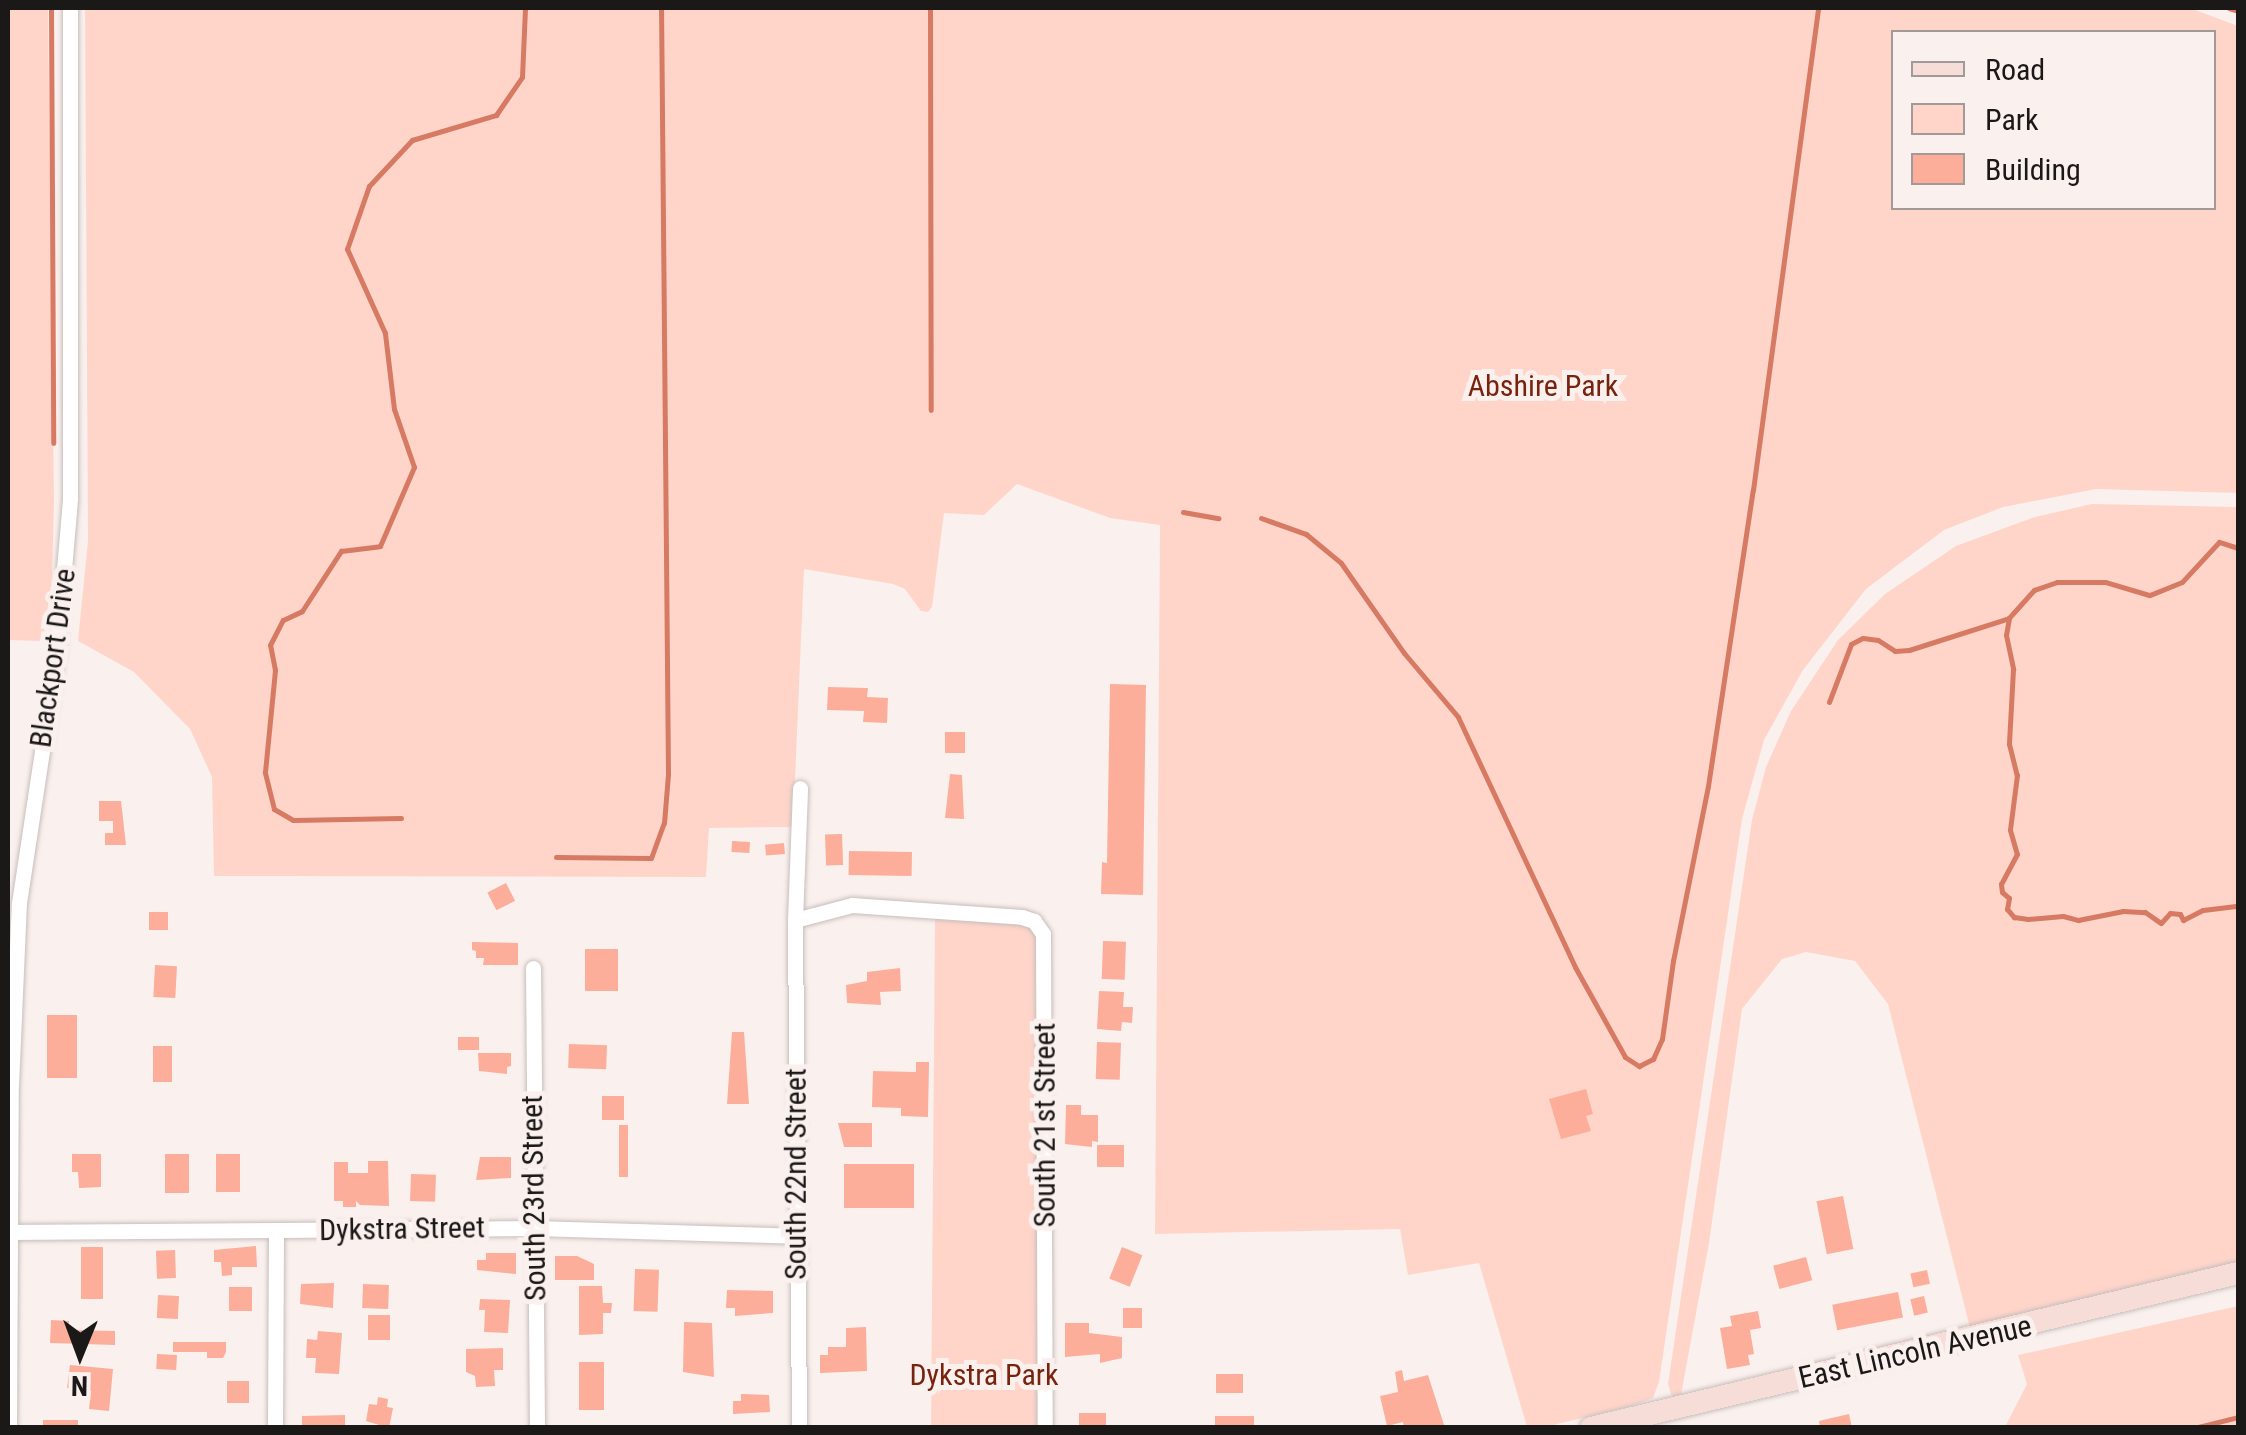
<!DOCTYPE html>
<html>
<head>
<meta charset="utf-8">
<style>
  body { margin:0 }
  #map { position:relative; width:2246px; height:1435px; overflow:hidden; background:#faf1ee; font-family:"Roboto Condensed",sans-serif }
  div>[style] { position:absolute }
  [style*='--x'] { left:calc(var(--x)*1px); top:calc(var(--y)*1px); width:calc(var(--w)*1px); rotate:calc(var(--a)*1deg) }
  .green>* { inset:0; background:#ffd5ca }
  .stream>* { height:5px; margin:-2.5px; padding:0 2.5px; transform-origin:2.5px; border-radius:2.5px; background:#d77a63 }
  .building>* { inset:0; background:#fcae9a; transform-origin:0 0 }
  .roads { filter:drop-shadow(0 0 2px #c7bebc) drop-shadow(0 0 2px #c7bebc) }
  .minor>* { height:15px; margin:-7.5px; padding:0 7.5px; transform-origin:7.5px; border-radius:7.5px; background:#fff }
  .secondary>* { height:22px; margin:-11px; padding:0 11px; transform-origin:11px; border-radius:11px; background:#f6ddd7 }
  span { translate:-50% -50%; white-space:nowrap; text-align:center; line-height:1.15; -webkit-text-stroke:10px #faf1ee; paint-order:stroke }
  .park-label { font-size:30px; color:#78230e }
  .street-label { font-size:30px; color:#1b1818 }
  .frame { position:absolute; inset:0; border:10px solid #1b1818; pointer-events:none }
  .legend { position:absolute; left:1891px; top:30px; width:325px; height:180px; box-sizing:border-box; background:#faf1ee; border:2px solid #a19a98; margin:0; padding:12px 18px; list-style:none; font-size:30px; color:#1b1818 }
  .legend li { display:flex; align-items:center; gap:20px; height:50px }
  .legend b { width:50px; border:2px solid #a19a98 }
  .north { position:absolute; left:30px; top:1305px; width:100px; height:100px; -webkit-text-stroke:8px #faf1ee; paint-order:stroke; rotate:181deg; font-size:28px; font-weight:700; line-height:40px; text-align:center; color:#1b1818 }
  .north::after { content:''; display:block; margin:auto; width:35px; height:45px; background:#1b1818; clip-path:polygon(50% 0,100% 100%,50% 72%,0 100%) }
</style>
</head>
<body>
<div id="map">
  <div class="green">
    <i style="clip-path:polygon(8px 8px,48px 8px,54px 503px,52px 576px,43px 641px,8px 640px)"></i>
    <i style="clip-path:polygon(evenodd,85px 8px,2190px 8px,2238px 26px,2238px 493px,2096px 489px,2003px 507px,1944px 530px,1866px 589px,1803px 670px,1764px 740px,1742px 819px,1659px 1382px,1653px 1398px,1632px 1406px,1545px 1427px,1527px 1427px,1479px 1263px,1408px 1275px,1400px 1229px,1155px 1234px,1160px 525px,1110px 518px,1017px 484px,984px 515px,944px 513px,932px 607px,928px 612px,921px 611px,905px 589px,893px 584px,804px 569px,793px 827px,709px 828px,706px 877px,214px 876px,212px 777px,190px 729px,134px 672px,78px 641px,88px 541px,85px 8px,1894px 32px,2214px 32px,2214px 208px,1894px 208px,1894px 32px)"></i>
    <i style="clip-path:polygon(2092px 504px,2238px 507px,2238px 1263px,1970px 1328px,1888px 1004px,1855px 961px,1806px 952px,1782px 959px,1742px 1009px,1709px 1243px,1681px 1395px,1672px 1397px,1668px 1384px,1752px 820px,1766px 767px,1791px 711px,1838px 640px,1885px 594px,1956px 546px,2035px 517px)"></i>
    <i style="clip-path:polygon(935px 916px,1028px 925px,1037px 934px,1038px 1427px,931px 1428px)"></i>
    <i style="clip-path:polygon(2238px 1306px,2238px 1427px,2005px 1427px,2027px 1384px,2018px 1355px)"></i>
  </div>
  <div class="stream">
    <i style="--x:51;--y:8;--w:435;--a:89.7"></i>
    <i style="--x:930;--y:8;--w:402;--a:89.9"></i>
    <i style="--x:2229;--y:8;--w:9;--a:18"></i>
    <i style="--x:1183;--y:512;--w:36;--a:10"></i>
    <i style="--x:1261;--y:518;--w:48;--a:19.6"></i>
    <i style="--x:1306;--y:534;--w:45;--a:39.6"></i>
    <i style="--x:1341;--y:563;--w:110;--a:55"></i>
    <i style="--x:1404;--y:653;--w:84;--a:49.8"></i>
    <i style="--x:1458;--y:717;--w:276;--a:64.9"></i>
    <i style="--x:1575;--y:967;--w:103;--a:60.9"></i>
    <i style="--x:1625;--y:1057;--w:17;--a:33"></i>
    <i style="--x:1639;--y:1066;--w:16;--a:-27"></i>
    <i style="--x:1653;--y:1059;--w:22;--a:-66"></i>
    <i style="--x:1662;--y:1039;--w:79;--a:-82"></i>
    <i style="--x:1673;--y:961;--w:178;--a:-78.7"></i>
    <i style="--x:1708;--y:786;--w:299;--a:-81.4"></i>
    <i style="--x:1753;--y:490;--w:486;--a:-82.3"></i>
    <i style="--x:2238;--y:548;--w:20;--a:-162"></i>
    <i style="--x:2219;--y:542;--w:54;--a:132.8"></i>
    <i style="--x:2182;--y:582;--w:35;--a:158"></i>
    <i style="--x:2149;--y:595;--w:46;--a:-163.5"></i>
    <i style="--x:2105;--y:582;--w:48;--a:180"></i>
    <i style="--x:2057;--y:582;--w:24;--a:161"></i>
    <i style="--x:2034;--y:590;--w:38;--a:132"></i>
    <i style="--x:2009;--y:618;--w:17;--a:100"></i>
    <i style="--x:2006;--y:635;--w:35;--a:78"></i>
    <i style="--x:2013;--y:669;--w:75;--a:93.1"></i>
    <i style="--x:2009;--y:744;--w:32;--a:76"></i>
    <i style="--x:2017;--y:775;--w:55;--a:97.3"></i>
    <i style="--x:2010;--y:830;--w:25;--a:74"></i>
    <i style="--x:2017;--y:854;--w:34;--a:118"></i>
    <i style="--x:2001;--y:884;--w:8;--a:83"></i>
    <i style="--x:2002;--y:892;--w:9;--a:41"></i>
    <i style="--x:2009;--y:898;--w:11;--a:100"></i>
    <i style="--x:2007;--y:909;--w:11;--a:49"></i>
    <i style="--x:2014;--y:917;--w:14;--a:8"></i>
    <i style="--x:2028;--y:919;--w:35;--a:-5"></i>
    <i style="--x:2063;--y:916;--w:16;--a:15"></i>
    <i style="--x:2078;--y:920;--w:46;--a:-11.3"></i>
    <i style="--x:2123;--y:911;--w:22;--a:3"></i>
    <i style="--x:2145;--y:912;--w:19;--a:35"></i>
    <i style="--x:2161;--y:923;--w:13;--a:-48"></i>
    <i style="--x:2170;--y:913;--w:10;--a:6"></i>
    <i style="--x:2180;--y:914;--w:7;--a:63"></i>
    <i style="--x:2183;--y:920;--w:22;--a:-27"></i>
    <i style="--x:2203;--y:910;--w:35;--a:-7"></i>
    <i style="--x:1829;--y:702;--w:62;--a:-69.2"></i>
    <i style="--x:1851;--y:644;--w:13;--a:-27"></i>
    <i style="--x:1863;--y:638;--w:15;--a:8"></i>
    <i style="--x:1878;--y:640;--w:20;--a:33"></i>
    <i style="--x:1895;--y:651;--w:14;--a:-4"></i>
    <i style="--x:1909;--y:650;--w:105;--a:-17.7"></i>
    <i style="--x:401;--y:818;--w:108;--a:178.9"></i>
    <i style="--x:293;--y:820;--w:22;--a:-150"></i>
    <i style="--x:274;--y:809;--w:38;--a:-104"></i>
    <i style="--x:265;--y:772;--w:102;--a:-84.4"></i>
    <i style="--x:275;--y:670;--w:25;--a:-101"></i>
    <i style="--x:270;--y:645;--w:28;--a:-63"></i>
    <i style="--x:283;--y:620;--w:21;--a:-25"></i>
    <i style="--x:302;--y:611;--w:72;--a:-57"></i>
    <i style="--x:341;--y:551;--w:39;--a:-7"></i>
    <i style="--x:380;--y:546;--w:86;--a:-66.7"></i>
    <i style="--x:414;--y:467;--w:61;--a:-109"></i>
    <i style="--x:394;--y:409;--w:77;--a:-96.8"></i>
    <i style="--x:385;--y:333;--w:92;--a:-114.3"></i>
    <i style="--x:347;--y:249;--w:67;--a:-70.8"></i>
    <i style="--x:369;--y:186;--w:63;--a:-46.9"></i>
    <i style="--x:412;--y:140;--w:88;--a:-16.6"></i>
    <i style="--x:496;--y:115;--w:46;--a:-55.6"></i>
    <i style="--x:522;--y:77;--w:69;--a:-87.5"></i>
    <i style="--x:556;--y:857;--w:95;--a:0.6"></i>
    <i style="--x:651;--y:858;--w:37;--a:-70"></i>
    <i style="--x:664;--y:823;--w:49;--a:-85.3"></i>
    <i style="--x:668;--y:774;--w:766;--a:-90.52"></i>
    <i style="--x:2194;--y:1428;--w:45;--a:-14"></i>
  </div>
  <div class="building">
    <i style="clip-path:polygon(1110px 684px,1146px 685px,1143px 895px,1101px 894px,1102px 862px,1107px 863px)"></i>
    <i style="clip-path:polygon(828px 687px,868px 688px,867px 697px,888px 698px,887px 723px,863px 722px,864px 711px,827px 710px)"></i>
    <i style="left:945px;top:732px;width:20px;height:21px"></i>
    <i style="clip-path:polygon(950px 774px,962px 775px,964px 819px,945px 818px)"></i>
    <i style="clip-path:polygon(99px 801px,121px 801px,126px 845px,105px 845px,105px 833px,113px 833px,113px 821px,99px 821px)"></i>
    <i style="left:842px;top:834px;width:31px;height:17px;rotate:88deg"></i>
    <i style="left:732px;top:841px;width:18px;height:11px;rotate:3deg"></i>
    <i style="left:784px;top:843px;width:11px;height:19px;rotate:85deg"></i>
    <i style="left:849px;top:851px;width:63px;height:24px;rotate:1deg"></i>
    <i style="left:506px;top:883px;width:20px;height:21px;rotate:63deg"></i>
    <i style="left:149px;top:912px;width:19px;height:18px"></i>
    <i style="left:1103px;top:941px;width:23px;height:38px;rotate:2deg"></i>
    <i style="clip-path:polygon(472px 942px,518px 943px,518px 965px,483px 965px,484px 958px,476px 958px,476px 951px,472px 950px)"></i>
    <i style="left:585px;top:949px;width:33px;height:42px"></i>
    <i style="left:155px;top:965px;width:22px;height:32px;rotate:3deg"></i>
    <i style="clip-path:polygon(900px 968px,901px 991px,880px 992px,881px 1005px,847px 1003px,846px 985px,867px 981px,867px 972px)"></i>
    <i style="clip-path:polygon(1099px 991px,1124px 992px,1123px 1007px,1133px 1007px,1132px 1023px,1122px 1022px,1121px 1031px,1097px 1029px)"></i>
    <i style="left:47px;top:1015px;width:30px;height:63px"></i>
    <i style="clip-path:polygon(732px 1032px,744px 1032px,749px 1104px,727px 1104px)"></i>
    <i style="left:458px;top:1037px;width:21px;height:13px"></i>
    <i style="left:1097px;top:1042px;width:24px;height:37px;rotate:2deg"></i>
    <i style="left:569px;top:1044px;width:38px;height:24px;rotate:2deg"></i>
    <i style="left:153px;top:1046px;width:19px;height:36px"></i>
    <i style="clip-path:polygon(478px 1053px,511px 1053px,511px 1066px,507px 1067px,507px 1074px,479px 1071px)"></i>
    <i style="clip-path:polygon(916px 1062px,929px 1062px,928px 1117px,901px 1116px,901px 1108px,872px 1107px,873px 1071px,916px 1072px)"></i>
    <i style="clip-path:polygon(1586px 1089px,1593px 1114px,1586px 1116px,1591px 1131px,1561px 1139px,1549px 1099px)"></i>
    <i style="left:602px;top:1096px;width:22px;height:24px"></i>
    <i style="clip-path:polygon(1066px 1105px,1081px 1105px,1081px 1115px,1098px 1115px,1098px 1142px,1092px 1141px,1092px 1147px,1065px 1144px)"></i>
    <i style="clip-path:polygon(838px 1123px,872px 1123px,872px 1147px,844px 1147px)"></i>
    <i style="left:619px;top:1125px;width:9px;height:52px"></i>
    <i style="left:1097px;top:1145px;width:27px;height:22px"></i>
    <i style="clip-path:polygon(72px 1154px,101px 1154px,101px 1187px,79px 1188px,78px 1172px,72px 1172px)"></i>
    <i style="left:165px;top:1154px;width:24px;height:39px"></i>
    <i style="left:216px;top:1154px;width:24px;height:38px"></i>
    <i style="clip-path:polygon(480px 1157px,511px 1157px,511px 1178px,476px 1180px)"></i>
    <i style="clip-path:polygon(368px 1161px,388px 1161px,389px 1206px,360px 1205px,356px 1201px,356px 1207px,343px 1207px,343px 1201px,334px 1201px,334px 1162px,348px 1162px,348px 1173px,368px 1173px)"></i>
    <i style="left:844px;top:1164px;width:70px;height:44px"></i>
    <i style="left:411px;top:1174px;width:25px;height:27px;rotate:2deg"></i>
    <i style="left:1843px;top:1196px;width:54px;height:27px;rotate:79deg"></i>
    <i style="clip-path:polygon(256px 1246px,257px 1267px,232px 1267px,232px 1275px,222px 1276px,221px 1262px,214px 1262px,214px 1250px)"></i>
    <i style="left:103px;top:1247px;width:52px;height:22px;rotate:90deg"></i>
    <i style="left:1122px;top:1247px;width:22px;height:34px;rotate:22deg"></i>
    <i style="left:175px;top:1250px;width:28px;height:19px;rotate:88deg"></i>
    <i style="clip-path:polygon(486px 1253px,516px 1253px,516px 1274px,477px 1270px,477px 1260px,486px 1260px)"></i>
    <i style="clip-path:polygon(555px 1256px,577px 1256px,594px 1264px,594px 1280px,555px 1280px)"></i>
    <i style="left:1806px;top:1257px;width:24px;height:34px;rotate:75deg"></i>
    <i style="left:635px;top:1269px;width:24px;height:42px;rotate:2deg"></i>
    <i style="left:1927px;top:1270px;width:14px;height:17px;rotate:78deg"></i>
    <i style="clip-path:polygon(334px 1283px,333px 1308px,300px 1304px,301px 1284px)"></i>
    <i style="left:363px;top:1284px;width:26px;height:24px;rotate:2deg"></i>
    <i style="clip-path:polygon(579px 1286px,602px 1286px,603px 1303px,612px 1303px,611px 1313px,603px 1313px,603px 1334px,579px 1335px)"></i>
    <i style="left:229px;top:1287px;width:23px;height:24px"></i>
    <i style="clip-path:polygon(727px 1290px,773px 1291px,773px 1313px,735px 1316px,735px 1308px,726px 1308px)"></i>
    <i style="left:1898px;top:1292px;width:26px;height:67px;rotate:79deg"></i>
    <i style="left:158px;top:1295px;width:21px;height:23px;rotate:3deg"></i>
    <i style="left:1924px;top:1296px;width:17px;height:14px;rotate:77deg"></i>
    <i style="clip-path:polygon(480px 1299px,510px 1300px,508px 1333px,484px 1332px,485px 1310px,479px 1310px)"></i>
    <i style="left:1123px;top:1308px;width:19px;height:20px"></i>
    <i style="clip-path:polygon(1758px 1311px,1761px 1328px,1750px 1330px,1754px 1354px,1748px 1355px,1750px 1365px,1727px 1369px,1720px 1328px,1732px 1326px,1730px 1316px)"></i>
    <i style="left:368px;top:1315px;width:22px;height:25px"></i>
    <i style="clip-path:polygon(51px 1320px,69px 1321px,69px 1330px,115px 1331px,115px 1345px,50px 1343px)"></i>
    <i style="clip-path:polygon(684px 1322px,712px 1323px,714px 1377px,683px 1372px)"></i>
    <i style="clip-path:polygon(1065px 1323px,1089px 1323px,1089px 1333px,1122px 1337px,1122px 1358px,1100px 1363px,1100px 1354px,1065px 1357px)"></i>
    <i style="clip-path:polygon(866px 1327px,867px 1371px,820px 1373px,820px 1355px,828px 1355px,828px 1347px,846px 1347px,846px 1328px)"></i>
    <i style="clip-path:polygon(318px 1331px,342px 1333px,339px 1374px,315px 1373px,316px 1358px,306px 1358px,307px 1339px,317px 1340px)"></i>
    <i style="clip-path:polygon(173px 1342px,226px 1342px,226px 1352px,223px 1358px,207px 1358px,207px 1352px,173px 1352px)"></i>
    <i style="clip-path:polygon(503px 1348px,503px 1370px,494px 1370px,495px 1386px,476px 1387px,475px 1376px,466px 1372px,466px 1349px)"></i>
    <i style="left:157px;top:1354px;width:20px;height:15px;rotate:3deg"></i>
    <i style="left:579px;top:1362px;width:25px;height:48px"></i>
    <i style="clip-path:polygon(70px 1365px,113px 1369px,109px 1411px,89px 1409px,91px 1391px,67px 1388px)"></i>
    <i style="clip-path:polygon(1402px 1370px,1404px 1381px,1428px 1375px,1445px 1428px,1404px 1428px,1403px 1422px,1387px 1426px,1380px 1396px,1398px 1392px,1395px 1372px)"></i>
    <i style="left:1243px;top:1374px;width:19px;height:27px;rotate:90deg"></i>
    <i style="left:227px;top:1381px;width:22px;height:22px"></i>
    <i style="clip-path:polygon(741px 1394px,769px 1395px,770px 1412px,733px 1414px,733px 1401px,741px 1401px)"></i>
    <i style="clip-path:polygon(378px 1397px,388px 1399px,387px 1407px,393px 1408px,389px 1428px,366px 1421px,369px 1404px,377px 1405px)"></i>
    <i style="left:1106px;top:1413px;width:15px;height:27px;rotate:90deg"></i>
    <i style="clip-path:polygon(1849px 1414px,1852px 1428px,1820px 1428px,1819px 1421px)"></i>
    <i style="clip-path:polygon(345px 1415px,345px 1428px,302px 1427px,302px 1416px)"></i>
    <i style="left:1254px;top:1416px;width:12px;height:39px;rotate:90deg"></i>
    <i style="left:43px;top:1420px;width:35px;height:8px"></i>
  </div>
  <div class="roads">
    <div class="minor">
      <i style="--x:795;--y:920;--w:132;--a:-87.8"></i>
      <i style="--x:533;--y:968;--w:460;--a:89.5"></i>
      <i style="--x:8;--y:1232;--w:526;--a:-0.44"></i>
      <i style="--x:534;--y:1228;--w:262;--a:1.7"></i>
      <i style="--x:9;--y:1428;--w:343;--a:-89.7"></i>
      <i style="--x:11;--y:1085;--w:182;--a:-87.5"></i>
      <i style="--x:19;--y:903;--w:255;--a:-81.4"></i>
      <i style="--x:57;--y:651;--w:154;--a:-85.1"></i>
      <i style="--x:70;--y:498;--w:490;--a:-90"></i>
      <i style="--x:275;--y:1428;--w:197;--a:-89.7"></i>
      <i style="--x:799;--y:1428;--w:508;--a:-90.45"></i>
      <i style="--x:795;--y:920;--w:59;--a:-14.7"></i>
      <i style="--x:852;--y:905;--w:170;--a:4"></i>
      <i style="--x:1022;--y:917;--w:13;--a:18"></i>
      <i style="--x:1034;--y:921;--w:16;--a:55"></i>
      <i style="--x:1043;--y:934;--w:494;--a:89.8"></i>
    </div>
    <div class="secondary">
      <i style="--x:1591;--y:1428;--w:665;--a:-13.47"></i>
    </div>
  </div>
  <div class="park-label">
    <span style="left:1543px;top:386px">Abshire Park</span>
    <span style="left:984px;top:1375px">Dykstra Park</span>
  </div>
  <div class="street-label">
    <span style="left:53px;top:658px;rotate:-82deg">Blackport Drive</span>
    <span style="left:1045px;top:1125px;rotate:-90deg">South 21st Street</span>
    <span style="left:796px;top:1174px;rotate:-90deg">South 22nd Street</span>
    <span style="left:534px;top:1198px;rotate:-91deg">South 23rd Street</span>
    <span style="left:402px;top:1229px;rotate:-1deg">Dykstra Street</span>
    <span style="left:1915px;top:1352px;rotate:-13deg">East Lincoln Avenue</span>
  </div>
  <div class="frame"></div>
  <ul class="legend">
  <li><b style="height:12px;background:#f6ddd7"></b>Road</li>
  <li><b style="height:28px;background:#ffd5ca"></b>Park</li>
  <li><b style="height:28px;background:#fcae9a"></b>Building</li>
  </ul>
  <div class="north">N</div>
</div>
</body>
</html>
